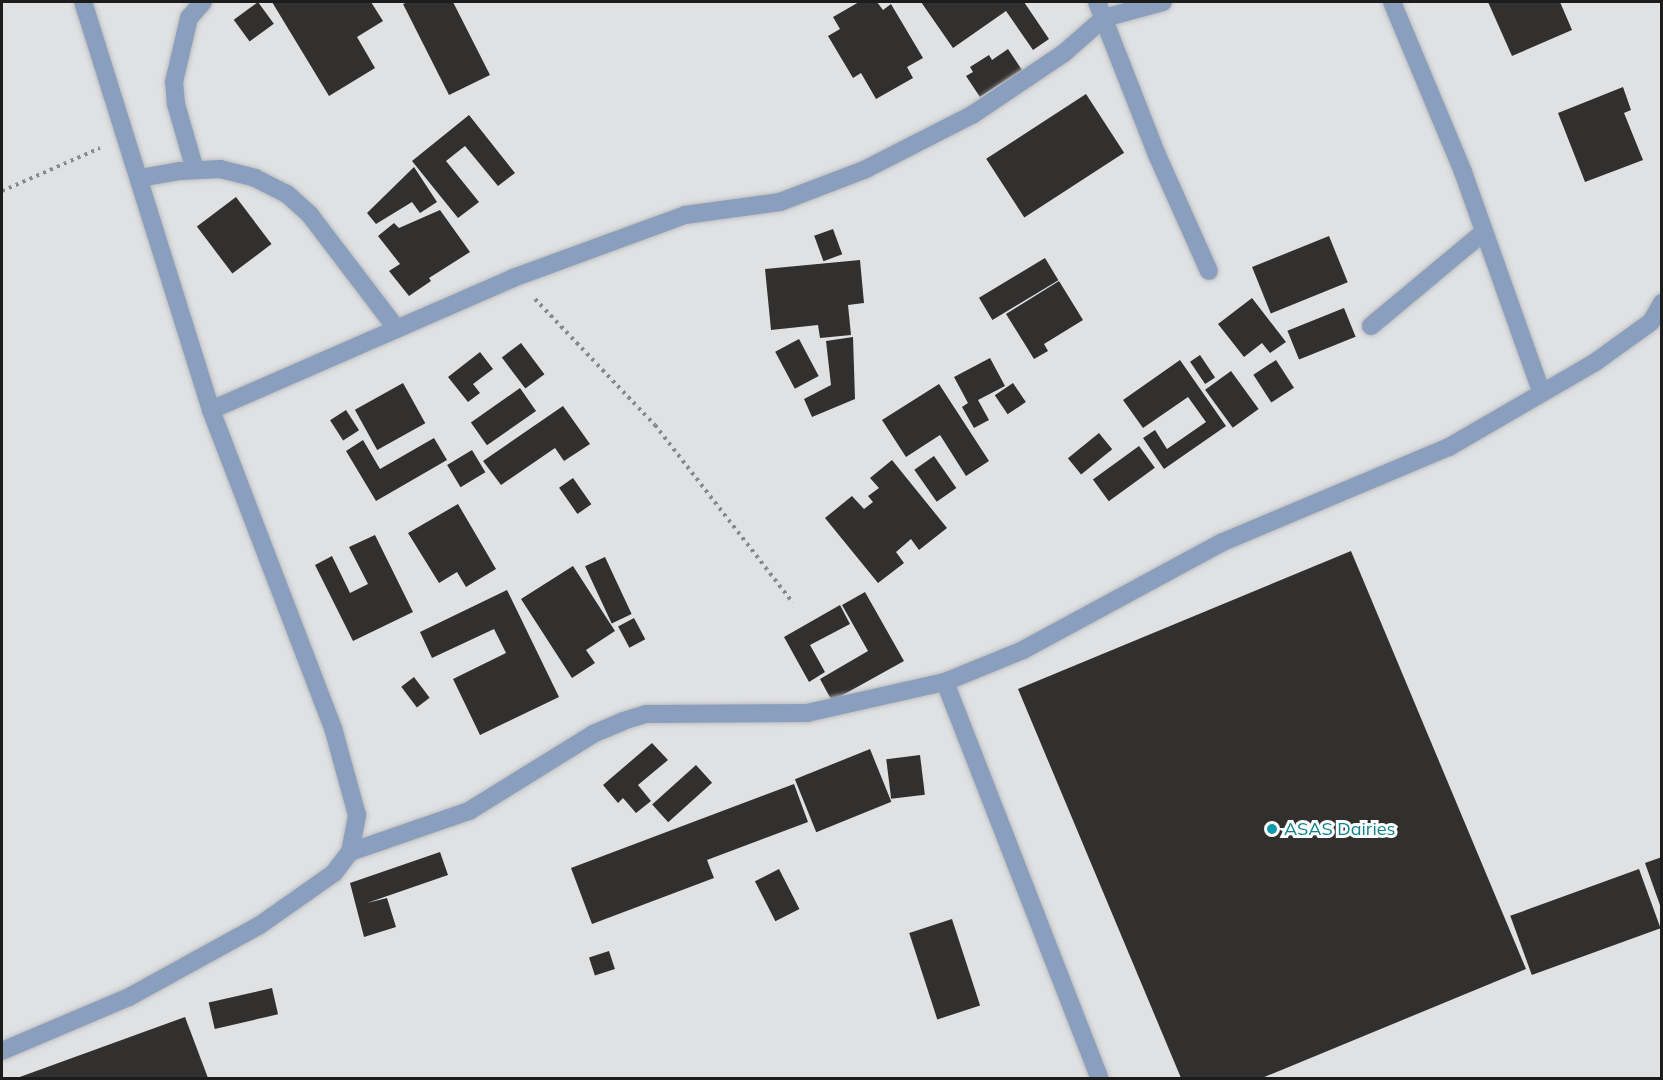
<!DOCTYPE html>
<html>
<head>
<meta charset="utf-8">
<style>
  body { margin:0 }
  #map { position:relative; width:1663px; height:1080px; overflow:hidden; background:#e0e1e3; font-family:Mulish,sans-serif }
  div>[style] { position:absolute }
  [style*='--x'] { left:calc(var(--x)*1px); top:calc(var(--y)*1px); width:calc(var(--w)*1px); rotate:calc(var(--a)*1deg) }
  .building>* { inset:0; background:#32302f; transform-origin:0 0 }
  .path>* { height:4px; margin-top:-2px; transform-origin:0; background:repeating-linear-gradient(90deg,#88898a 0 3px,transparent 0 7.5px) }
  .roads { filter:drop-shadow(0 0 2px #bdbebf) drop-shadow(0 0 2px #bdbebf) }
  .minor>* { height:18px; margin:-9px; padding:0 9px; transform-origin:9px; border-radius:9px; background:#8a9ebe }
  .dots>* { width:16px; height:16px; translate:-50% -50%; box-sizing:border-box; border:3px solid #fff; border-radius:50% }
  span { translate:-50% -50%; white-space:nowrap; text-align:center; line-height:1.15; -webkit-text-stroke:6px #fff; paint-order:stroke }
  .culture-label { font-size:18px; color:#0d838f }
  .left { translate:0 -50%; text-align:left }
  .frame { position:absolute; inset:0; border:3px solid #1c1c1d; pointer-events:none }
</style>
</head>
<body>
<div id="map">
  <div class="building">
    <i style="left:258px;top:2px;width:27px;height:30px;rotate:54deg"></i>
    <i style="clip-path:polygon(272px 2px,371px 2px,383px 21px,357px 37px,375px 68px,329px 96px)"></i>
    <i style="clip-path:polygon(408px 2px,453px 2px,490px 75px,449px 95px,403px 4px)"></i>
    <i style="clip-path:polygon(859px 2px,877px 2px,883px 10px,891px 4px,923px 58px,907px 67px,913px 78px,876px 99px,861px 73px,853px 78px,828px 36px,840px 29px,833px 17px)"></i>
    <i style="clip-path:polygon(921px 2px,1024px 2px,1049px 39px,1033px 50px,1006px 11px,953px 48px)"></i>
    <i style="clip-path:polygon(1488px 2px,1560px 2px,1572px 30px,1512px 56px)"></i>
    <i style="clip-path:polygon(1008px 49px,1022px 70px,980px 97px,966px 76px,973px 72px,970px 67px,989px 55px,992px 60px)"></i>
    <i style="clip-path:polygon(1623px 87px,1631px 110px,1624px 113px,1643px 160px,1585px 182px,1558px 113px)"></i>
    <i style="left:1086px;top:94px;width:70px;height:119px;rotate:57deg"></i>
    <i style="clip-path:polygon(469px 115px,515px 173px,498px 186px,465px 146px,446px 161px,479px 202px,458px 218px,412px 161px)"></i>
    <i style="clip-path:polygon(414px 167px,437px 202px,420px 213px,412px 202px,376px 224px,367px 213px)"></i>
    <i style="left:236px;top:197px;width:59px;height:49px;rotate:53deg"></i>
    <i style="clip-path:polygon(440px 210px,470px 252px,429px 278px,431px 281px,409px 296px,389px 271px,400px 264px,378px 236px,394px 223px,399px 228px)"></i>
    <i style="left:833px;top:229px;width:27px;height:20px;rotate:70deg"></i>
    <i style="left:1329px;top:236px;width:50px;height:83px;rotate:68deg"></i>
    <i style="left:1045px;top:258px;width:26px;height:77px;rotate:59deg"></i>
    <i style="clip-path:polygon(860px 260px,864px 303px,848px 305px,851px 335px,820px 338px,818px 325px,771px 330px,765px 269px)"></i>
    <i style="clip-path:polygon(1059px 281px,1083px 320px,1044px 344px,1048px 351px,1034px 359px,1006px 314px)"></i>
    <i style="clip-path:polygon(1252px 298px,1286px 342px,1270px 353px,1262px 343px,1244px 357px,1218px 324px)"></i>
    <i style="left:1344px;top:308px;width:31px;height:61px;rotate:68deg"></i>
    <i style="clip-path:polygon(853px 337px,855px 399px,812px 417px,804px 399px,831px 385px,826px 341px)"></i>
    <i style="left:799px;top:339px;width:42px;height:27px;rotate:62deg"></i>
    <i style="left:521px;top:343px;width:39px;height:24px;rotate:53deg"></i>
    <i style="clip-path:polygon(480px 352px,493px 369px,473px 384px,480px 393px,468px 402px,448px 377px)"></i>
    <i style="left:1200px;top:355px;width:27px;height:12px;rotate:56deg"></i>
    <i style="clip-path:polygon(990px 358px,1005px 386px,978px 400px,989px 420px,974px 428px,962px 407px,968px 403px,954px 377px)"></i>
    <i style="clip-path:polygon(1180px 360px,1226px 426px,1164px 469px,1143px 438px,1155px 430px,1167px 449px,1206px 422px,1188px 397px,1143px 428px,1123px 400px)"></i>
    <i style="left:1276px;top:360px;width:33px;height:27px;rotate:57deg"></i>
    <i style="left:1231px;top:371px;width:47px;height:32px;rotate:54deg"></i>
    <i style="left:403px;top:383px;width:46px;height:55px;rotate:61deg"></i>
    <i style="left:1013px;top:383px;width:23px;height:22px;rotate:56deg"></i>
    <i style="clip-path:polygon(939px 384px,989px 461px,966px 476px,940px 435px,906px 457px,882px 420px)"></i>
    <i style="left:520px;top:388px;width:28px;height:60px;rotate:55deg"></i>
    <i style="clip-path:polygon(563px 406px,590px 444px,564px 461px,555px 448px,501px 485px,483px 461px)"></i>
    <i style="left:346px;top:410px;width:24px;height:19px;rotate:57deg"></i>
    <i style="left:1099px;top:433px;width:21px;height:40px;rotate:51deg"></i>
    <i style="clip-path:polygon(434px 438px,447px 460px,376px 501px,346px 451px,363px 440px,380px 469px)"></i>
    <i style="left:1139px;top:446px;width:27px;height:57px;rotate:54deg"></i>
    <i style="left:472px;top:450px;width:26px;height:29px;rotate:59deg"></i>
    <i style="left:934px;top:456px;width:39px;height:24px;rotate:55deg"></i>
    <i style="clip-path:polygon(892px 460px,947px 528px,919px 550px,911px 539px,896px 552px,904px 563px,878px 583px,825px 518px,852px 496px,864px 509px,873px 502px,868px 496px,879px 488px,870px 478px)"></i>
    <i style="left:573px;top:478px;width:32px;height:17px;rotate:55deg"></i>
    <i style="clip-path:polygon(458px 504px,496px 569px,466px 587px,457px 572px,439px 583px,408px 533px)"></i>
    <i style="clip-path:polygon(375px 535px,413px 612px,353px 641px,315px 565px,332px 556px,350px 593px,368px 584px,349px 547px)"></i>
    <i style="clip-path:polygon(1351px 551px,1526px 969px,1262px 1078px,1181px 1078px,1018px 689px)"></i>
    <i style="left:605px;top:557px;width:63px;height:22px;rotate:65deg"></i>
    <i style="clip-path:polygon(573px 566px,615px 631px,586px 650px,595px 663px,572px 678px,521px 599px)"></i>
    <i style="clip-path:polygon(507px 590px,559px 697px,480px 735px,453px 679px,506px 653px,494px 629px,432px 658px,420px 632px)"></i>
    <i style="clip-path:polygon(865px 592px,904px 661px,832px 701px,820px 679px,868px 651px,842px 605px)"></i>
    <i style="clip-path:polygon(840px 605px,850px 624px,810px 645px,825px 672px,809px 682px,784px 637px)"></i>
    <i style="left:634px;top:618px;width:24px;height:18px;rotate:62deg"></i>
    <i style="left:414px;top:677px;width:26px;height:16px;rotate:53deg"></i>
    <i style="clip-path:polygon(652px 743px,668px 760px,638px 785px,651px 801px,636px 813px,623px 798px,618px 803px,603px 785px)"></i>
    <i style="left:870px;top:749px;width:57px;height:81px;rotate:68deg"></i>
    <i style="left:920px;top:755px;width:40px;height:34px;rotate:83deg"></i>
    <i style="left:696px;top:765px;width:24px;height:59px;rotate:48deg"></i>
    <i style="clip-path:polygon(794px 784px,808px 822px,707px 860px,714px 878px,592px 924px,571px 868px)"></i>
    <i style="clip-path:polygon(440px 852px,448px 875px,367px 903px,387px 898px,396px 927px,364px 937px,350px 883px)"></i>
    <i style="clip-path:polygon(1662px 857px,1662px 908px,1661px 908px,1645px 863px)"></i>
    <i style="left:779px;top:869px;width:45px;height:27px;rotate:63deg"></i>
    <i style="left:1639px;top:869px;width:63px;height:137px;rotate:70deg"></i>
    <i style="left:952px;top:919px;width:91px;height:45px;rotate:72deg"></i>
    <i style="left:609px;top:951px;width:19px;height:21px;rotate:72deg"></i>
    <i style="left:272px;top:988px;width:27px;height:65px;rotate:77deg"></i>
    <i style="clip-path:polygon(185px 1017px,208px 1078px,17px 1078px)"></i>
  </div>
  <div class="path">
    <i style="--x:2;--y:191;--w:107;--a:-23.7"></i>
    <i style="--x:535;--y:299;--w:174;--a:46.4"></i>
    <i style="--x:655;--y:425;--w:225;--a:52.2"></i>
  </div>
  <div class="roads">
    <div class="minor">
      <i style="--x:1097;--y:2;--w:164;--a:68.6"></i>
      <i style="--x:1157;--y:155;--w:127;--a:65.9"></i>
      <i style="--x:1392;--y:2;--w:184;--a:67.3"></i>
      <i style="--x:1463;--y:172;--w:232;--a:70.4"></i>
      <i style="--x:195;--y:170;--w:69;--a:-106.1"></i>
      <i style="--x:176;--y:104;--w:22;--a:-95"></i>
      <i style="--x:174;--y:82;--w:66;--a:-76.8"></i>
      <i style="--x:189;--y:18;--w:21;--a:-49"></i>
      <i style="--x:140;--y:178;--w:41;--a:-9.9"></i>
      <i style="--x:180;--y:171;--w:40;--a:-2.9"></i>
      <i style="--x:220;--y:169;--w:36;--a:14"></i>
      <i style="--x:255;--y:178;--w:36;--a:27"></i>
      <i style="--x:287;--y:194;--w:31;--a:42"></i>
      <i style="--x:310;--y:215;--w:143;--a:52.7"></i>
      <i style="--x:1371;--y:326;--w:147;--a:-39.8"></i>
      <i style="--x:211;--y:410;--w:330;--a:-23.6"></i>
      <i style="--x:513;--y:278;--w:183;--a:-20.1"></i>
      <i style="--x:685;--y:215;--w:96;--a:-7.8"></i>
      <i style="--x:780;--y:202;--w:90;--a:-20.9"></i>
      <i style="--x:864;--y:170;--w:121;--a:-27"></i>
      <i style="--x:972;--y:115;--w:111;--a:-34"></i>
      <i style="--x:1064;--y:53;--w:53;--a:-41.2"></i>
      <i style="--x:1104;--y:18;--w:61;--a:-15.2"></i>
      <i style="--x:945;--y:682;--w:425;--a:68.7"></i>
      <i style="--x:350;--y:852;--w:126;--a:-19"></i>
      <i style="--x:469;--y:811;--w:146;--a:-31.8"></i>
      <i style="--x:593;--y:734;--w:33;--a:-23"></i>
      <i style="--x:623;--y:721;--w:24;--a:-17"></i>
      <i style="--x:646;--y:714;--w:161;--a:-0.4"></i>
      <i style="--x:807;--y:713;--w:141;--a:-12.7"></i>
      <i style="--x:945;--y:682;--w:84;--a:-22.3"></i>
      <i style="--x:1023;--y:650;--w:227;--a:-28.4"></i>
      <i style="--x:1223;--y:542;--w:245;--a:-22.8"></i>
      <i style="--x:1449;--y:447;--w:168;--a:-30.1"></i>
      <i style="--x:1594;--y:363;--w:70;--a:-35.7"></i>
      <i style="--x:1651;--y:322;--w:22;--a:-60"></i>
      <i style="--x:2;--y:1051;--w:138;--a:-23"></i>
      <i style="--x:129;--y:997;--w:149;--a:-28.8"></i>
      <i style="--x:260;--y:925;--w:90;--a:-35.1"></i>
      <i style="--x:334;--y:873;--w:26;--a:-53"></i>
      <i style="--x:350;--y:852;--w:38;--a:-79"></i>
      <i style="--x:357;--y:815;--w:90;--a:-105.4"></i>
      <i style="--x:333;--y:728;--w:341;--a:-111"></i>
      <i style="--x:211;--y:410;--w:428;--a:-107.4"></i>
    </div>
  </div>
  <div class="dots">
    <i style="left:1272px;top:829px;background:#0f9aa8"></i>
  </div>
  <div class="culture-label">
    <span class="left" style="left:1284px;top:829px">ASAS Dairies</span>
  </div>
  <div class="frame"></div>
</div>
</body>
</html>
